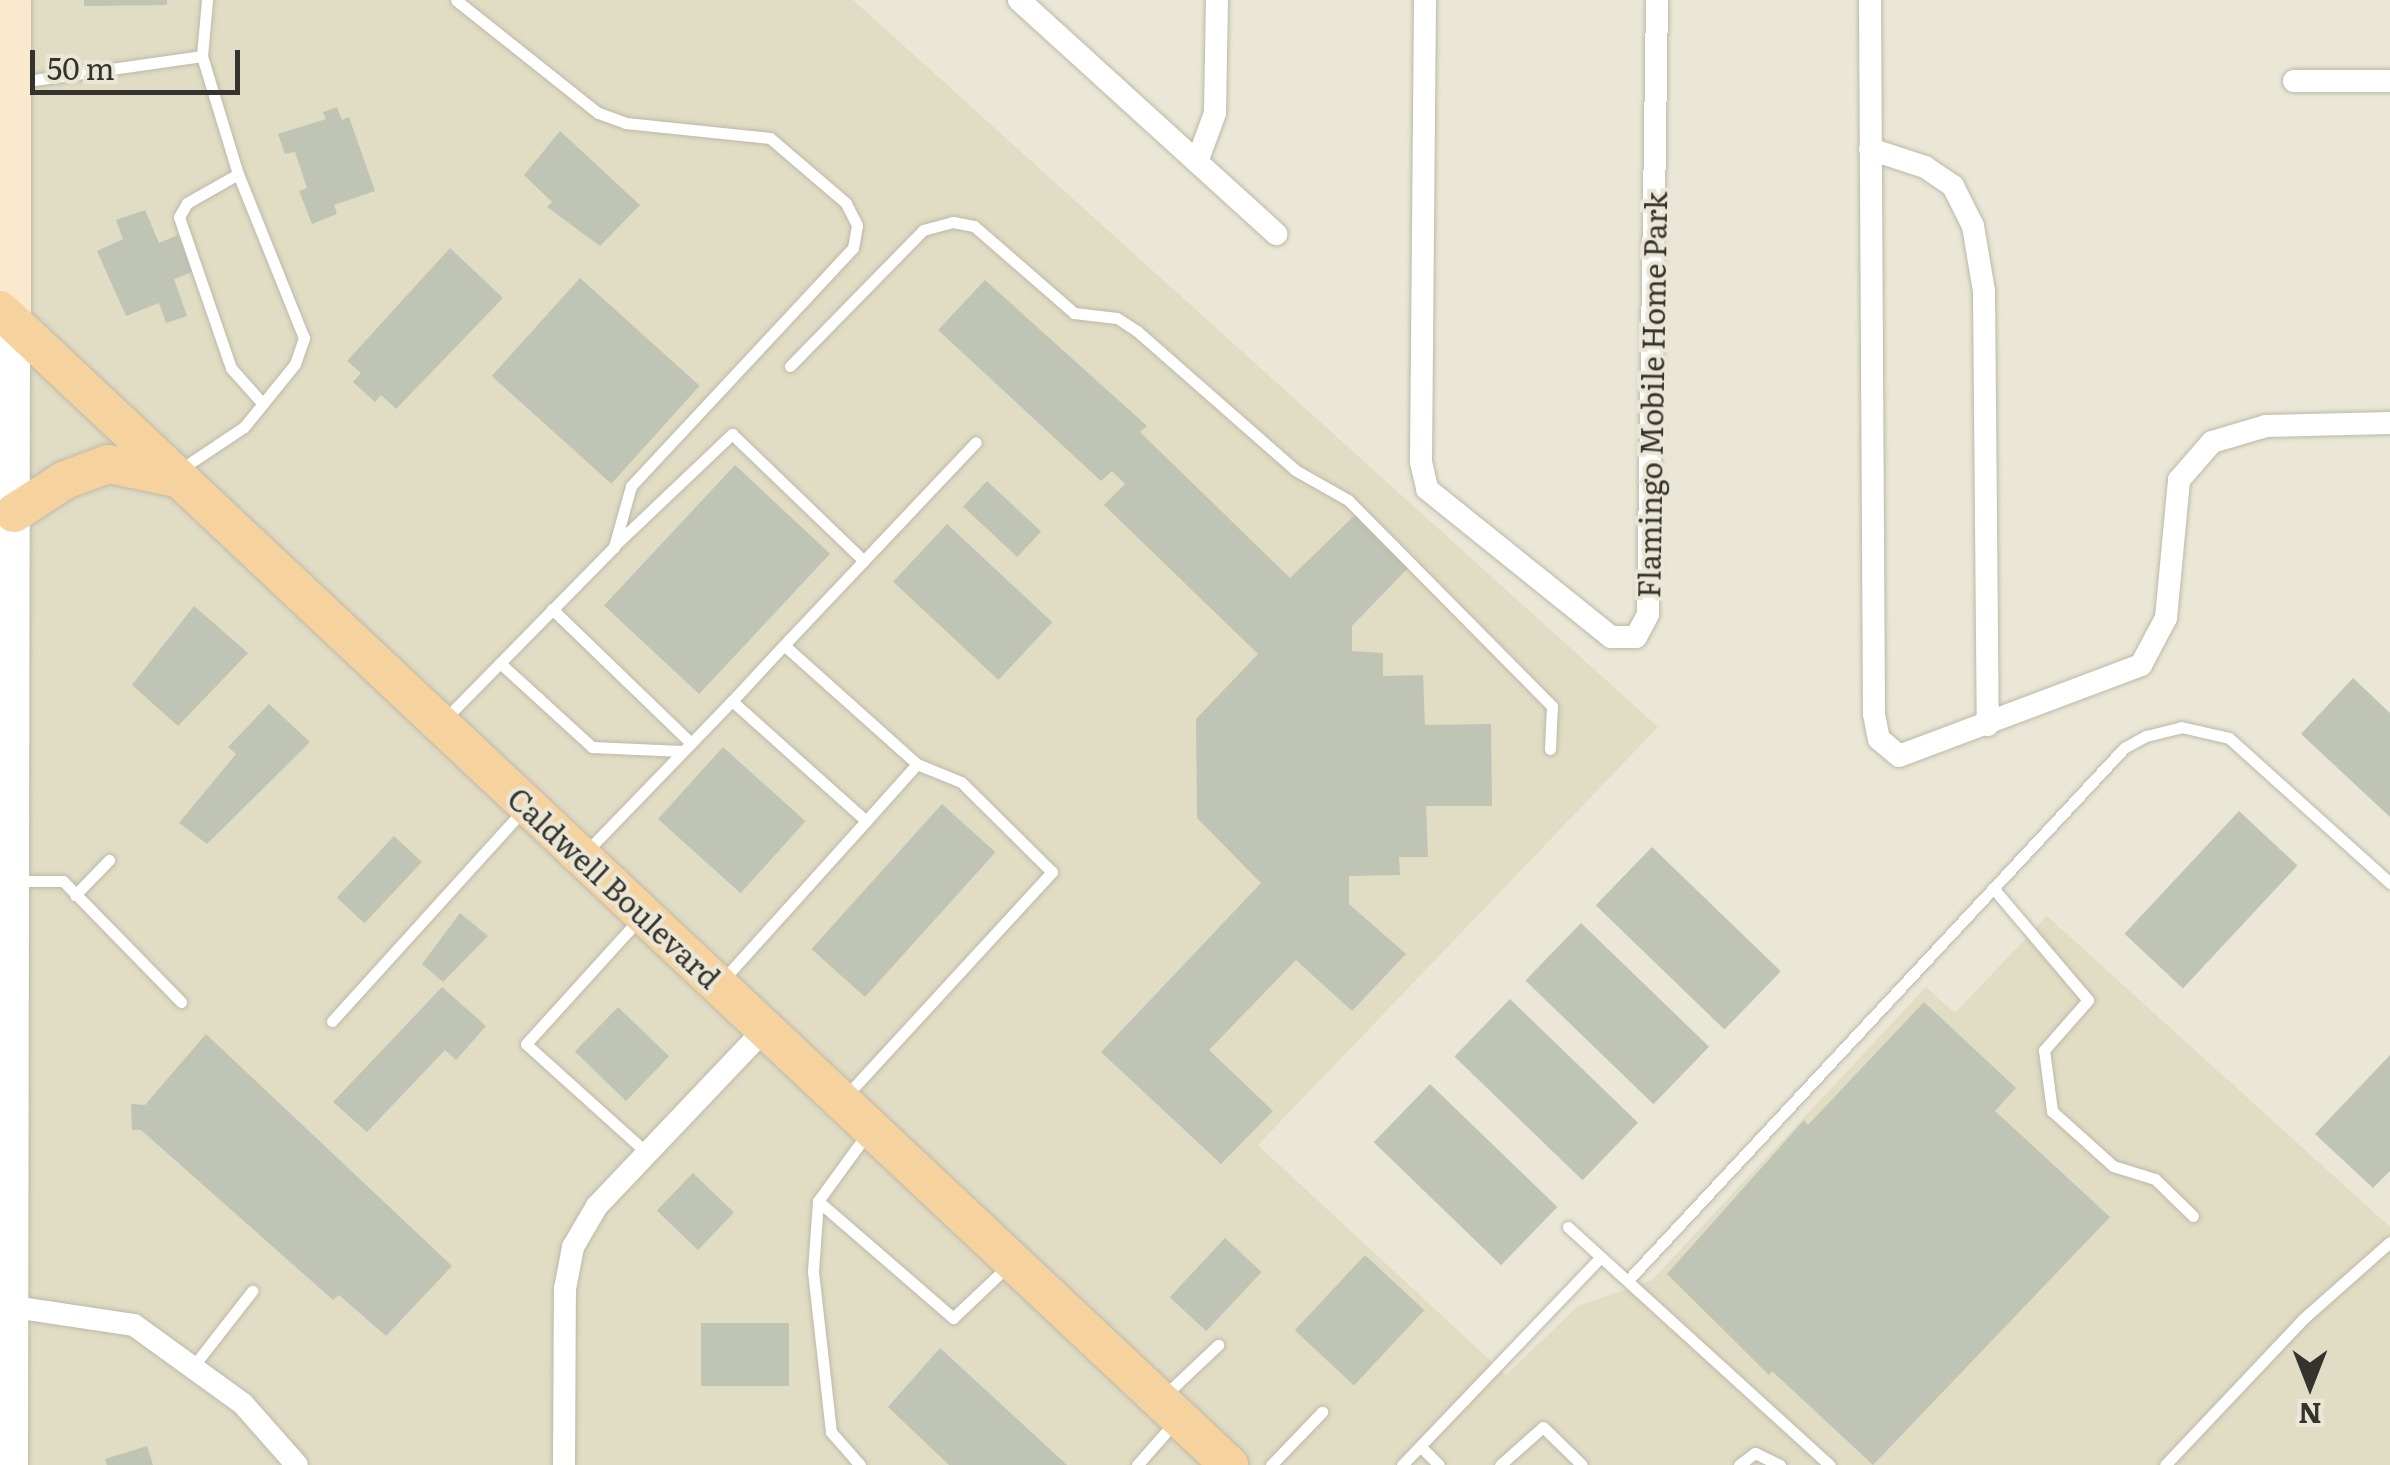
<!DOCTYPE html>
<html>
<head>
<meta charset="utf-8">
<style>
  body { margin:0 }
  #map { position:relative; width:2390px; height:1465px; overflow:hidden; background:#ebe7d6; font-family:Literata,serif }
  div>[style] { position:absolute }
  [style*='--x'] { left:calc(var(--x)*1px); top:calc(var(--y)*1px); width:calc(var(--w)*1px); rotate:calc(var(--a)*1deg) }
  .built>* { inset:0; background:#e1dcc4 }
  .building>* { inset:0; background:#c0c4b4; transform-origin:0 0 }
  .roads { filter:drop-shadow(0 0 2px #bcb9a8) drop-shadow(0 0 2px #bcb9a8) }
  .service>* { height:11px; margin:-5.5px; padding:0 5.5px; transform-origin:5.5px; border-radius:5.5px; background:#fff }
  .minor>* { height:22px; margin:-11px; padding:0 11px; transform-origin:11px; border-radius:11px; background:#fff }
  .tertiary>* { height:30px; margin:-15px; padding:0 15px; transform-origin:15px; border-radius:15px; background:#fff }
  .secondary>* { height:32px; margin:-16px; padding:0 16px; transform-origin:16px; border-radius:16px; background:#fae8cf }
  .primary>* { height:38px; margin:-19px; padding:0 19px; transform-origin:19px; border-radius:19px; background:#f6d29f }
  span { translate:-50% -50%; white-space:nowrap; text-align:center; line-height:1.15; -webkit-text-stroke:8px #ebe7d6; paint-order:stroke }
  .street-label { font-size:30px; color:#35332d }
  .north { position:absolute; left:2260px; top:1335px; width:100px; height:100px; -webkit-text-stroke:8px #ebe7d6; paint-order:stroke; rotate:180deg; font-size:28px; font-weight:700; line-height:40px; text-align:center; color:#35332d }
  .north::after { content:''; display:block; margin:auto; width:35px; height:45px; background:#35332d; clip-path:polygon(50% 0,100% 100%,50% 72%,0 100%) }
  .scale { position:absolute; left:30px; top:50px; width:210px; height:45px; box-sizing:border-box; border:5px solid #35332d; border-top:0; padding-left:12px; font-size:30px; line-height:35px; white-space:nowrap; color:#35332d; -webkit-text-stroke:8px #ebe7d6; paint-order:stroke }
</style>
</head>
<body>
<div id="map">
  <div class="built">
    <i style="clip-path:polygon(0 0,853px 0,1658px 727px,1258px 1145px,1506px 1375px,1578px 1306px,1652px 1280px,1926px 987px,1955px 1013px,2047px 916px,2390px 1227px,2390px 1465px,0 1465px)"></i>
  </div>
  <div class="building">
    <i style="clip-path:polygon(84px 0,167px 0,167px 5px,84px 6px)"></i>
    <i style="clip-path:polygon(337px 107px,342px 120px,349px 117px,375px 191px,334px 205px,337px 214px,312px 224px,299px 191px,307px 188px,295px 152px,285px 154px,278px 134px,326px 119px,323px 112px)"></i>
    <i style="clip-path:polygon(560px 131px,640px 205px,600px 246px,547px 207px,552px 202px,524px 175px)"></i>
    <i style="clip-path:polygon(145px 210px,159px 243px,178px 235px,192px 272px,174px 279px,187px 316px,166px 323px,159px 303px,126px 316px,97px 251px,123px 239px,116px 220px)"></i>
    <i style="clip-path:polygon(450px 248px,503px 298px,396px 409px,381px 395px,375px 402px,353px 382px,361px 373px,347px 361px)"></i>
    <i style="left:580px;top:278px;width:161px;height:132px;rotate:42deg"></i>
    <i style="clip-path:polygon(985px 280px,1147px 426px,1140px 432px,1290px 578px,1355px 515px,1409px 567px,1352px 626px,1352px 651px,1383px 653px,1383px 676px,1423px 675px,1425px 725px,1491px 724px,1492px 806px,1426px 806px,1428px 857px,1399px 857px,1400px 875px,1349px 876px,1349px 904px,1406px 954px,1352px 1011px,1296px 960px,1209px 1050px,1273px 1111px,1221px 1164px,1101px 1052px,1261px 883px,1197px 818px,1196px 719px,1258px 654px,1104px 505px,1125px 484px,1112px 471px,1101px 481px,938px 330px)"></i>
    <i style="left:735px;top:465px;width:130px;height:192px;rotate:43deg"></i>
    <i style="left:987px;top:481px;width:74px;height:35px;rotate:43deg"></i>
    <i style="left:947px;top:524px;width:144px;height:79px;rotate:43deg"></i>
    <i style="clip-path:polygon(194px 606px,248px 653px,178px 726px,132px 685px)"></i>
    <i style="clip-path:polygon(2353px 678px,2390px 713px,2390px 817px,2301px 734px)"></i>
    <i style="clip-path:polygon(269px 704px,310px 742px,207px 844px,179px 823px,236px 754px,228px 747px)"></i>
    <i style="left:723px;top:747px;width:111px;height:97px;rotate:42deg"></i>
    <i style="left:942px;top:804px;width:72px;height:195px;rotate:42deg"></i>
    <i style="left:2239px;top:811px;width:80px;height:168px;rotate:43deg"></i>
    <i style="left:394px;top:836px;width:38px;height:84px;rotate:43deg"></i>
    <i style="left:1652px;top:847px;width:179px;height:81px;rotate:44deg"></i>
    <i style="clip-path:polygon(460px 913px,488px 936px,443px 982px,422px 964px)"></i>
    <i style="left:1581px;top:923px;width:178px;height:80px;rotate:44deg"></i>
    <i style="clip-path:polygon(442px 987px,486px 1026px,456px 1060px,445px 1050px,367px 1132px,333px 1102px)"></i>
    <i style="left:1510px;top:999px;width:178px;height:80px;rotate:44deg"></i>
    <i style="clip-path:polygon(1924px 1002px,2016px 1088px,1995px 1111px,2110px 1217px,1873px 1465px,1772px 1371px,1769px 1375px,1667px 1274px,1804px 1120px,1808px 1125px)"></i>
    <i style="left:618px;top:1007px;width:71px;height:62px;rotate:44deg"></i>
    <i style="clip-path:polygon(206px 1034px,452px 1266px,386px 1336px,339px 1295px,333px 1300px,141px 1130px,132px 1130px,131px 1104px,145px 1105px)"></i>
    <i style="clip-path:polygon(2390px 1055px,2390px 1171px,2373px 1188px,2315px 1134px)"></i>
    <i style="left:1430px;top:1084px;width:177px;height:81px;rotate:44deg"></i>
    <i style="left:693px;top:1173px;width:57px;height:52px;rotate:44deg"></i>
    <i style="left:1225px;top:1238px;width:50px;height:81px;rotate:43deg"></i>
    <i style="left:1365px;top:1255px;width:81px;height:103px;rotate:43deg"></i>
    <i style="left:701px;top:1323px;width:88px;height:63px"></i>
    <i style="clip-path:polygon(940px 1348px,1067px 1465px,949px 1465px,888px 1407px)"></i>
    <i style="clip-path:polygon(147px 1446px,153px 1465px,107px 1465px,105px 1459px)"></i>
  </div>
  <div class="roads">
    <div class="service">
      <i style="--x:20;--y:82;--w:184;--a:-8.1"></i>
      <i style="--x:202;--y:56;--w:56;--a:-84.9"></i>
      <i style="--x:238;--y:174;--w:59;--a:150.4"></i>
      <i style="--x:187;--y:203;--w:16;--a:120"></i>
      <i style="--x:179;--y:217;--w:160;--a:71"></i>
      <i style="--x:231;--y:368;--w:48;--a:48.4"></i>
      <i style="--x:790;--y:366;--w:190;--a:-45.6"></i>
      <i style="--x:923;--y:230;--w:31;--a:-15"></i>
      <i style="--x:953;--y:222;--w:21;--a:11"></i>
      <i style="--x:974;--y:226;--w:133;--a:41"></i>
      <i style="--x:1074;--y:313;--w:43;--a:6.6"></i>
      <i style="--x:1117;--y:318;--w:24;--a:33"></i>
      <i style="--x:1137;--y:331;--w:210;--a:41.3"></i>
      <i style="--x:1295;--y:470;--w:61;--a:29.5"></i>
      <i style="--x:1348;--y:500;--w:290;--a:45.3"></i>
      <i style="--x:1552;--y:706;--w:43;--a:92.7"></i>
      <i style="--x:178;--y:471;--w:79;--a:-33.7"></i>
      <i style="--x:244;--y:427;--w:81;--a:-51"></i>
      <i style="--x:295;--y:364;--w:28;--a:-71"></i>
      <i style="--x:304;--y:338;--w:177;--a:-111.9"></i>
      <i style="--x:238;--y:174;--w:123;--a:-107"></i>
      <i style="--x:614;--y:546;--w:163;--a:-43.5"></i>
      <i style="--x:732;--y:434;--w:183;--a:43.9"></i>
      <i style="--x:552;--y:609;--w:193;--a:44"></i>
      <i style="--x:500;--y:663;--w:125;--a:42.4"></i>
      <i style="--x:592;--y:747;--w:90;--a:2.5"></i>
      <i style="--x:732;--y:701;--w:76;--a:-47.1"></i>
      <i style="--x:444;--y:720;--w:243;--a:-45.5"></i>
      <i style="--x:614;--y:547;--w:63;--a:-74.4"></i>
      <i style="--x:631;--y:486;--w:325;--a:-47"></i>
      <i style="--x:853;--y:248;--w:23;--a:-80"></i>
      <i style="--x:857;--y:225;--w:25;--a:-117"></i>
      <i style="--x:846;--y:203;--w:100;--a:-139.5"></i>
      <i style="--x:770;--y:138;--w:145;--a:-174.1"></i>
      <i style="--x:626;--y:123;--w:30;--a:-160"></i>
      <i style="--x:598;--y:113;--w:181;--a:-141.5"></i>
      <i style="--x:866;--y:821;--w:76;--a:-48.2"></i>
      <i style="--x:585;--y:853;--w:211;--a:-46"></i>
      <i style="--x:732;--y:701;--w:180;--a:41.8"></i>
      <i style="--x:866;--y:821;--w:215;--a:132"></i>
      <i style="--x:17;--y:881;--w:46;--a:0"></i>
      <i style="--x:63;--y:881;--w:169;--a:45.7"></i>
      <i style="--x:1993;--y:888;--w:147;--a:49.7"></i>
      <i style="--x:2088;--y:1000;--w:67;--a:131.3"></i>
      <i style="--x:2044;--y:1050;--w:62;--a:82.5"></i>
      <i style="--x:2052;--y:1111;--w:82;--a:42"></i>
      <i style="--x:2113;--y:1166;--w:44;--a:17.2"></i>
      <i style="--x:2155;--y:1179;--w:53;--a:44.2"></i>
      <i style="--x:75;--y:895;--w:49;--a:-45.8"></i>
      <i style="--x:641;--y:917;--w:171;--a:132.2"></i>
      <i style="--x:526;--y:1044;--w:161;--a:42"></i>
      <i style="--x:332;--y:1021;--w:287;--a:-47.8"></i>
      <i style="--x:845;--y:1097;--w:306;--a:-47.4"></i>
      <i style="--x:1052;--y:872;--w:128;--a:-135.3"></i>
      <i style="--x:961;--y:782;--w:48;--a:-157.8"></i>
      <i style="--x:917;--y:764;--w:178;--a:-138.2"></i>
      <i style="--x:784;--y:645;--w:279;--a:-46.6"></i>
      <i style="--x:818;--y:1201;--w:179;--a:40.9"></i>
      <i style="--x:953;--y:1318;--w:79;--a:-43.5"></i>
      <i style="--x:1568;--y:1227;--w:354;--a:42.3"></i>
      <i style="--x:1630;--y:1278;--w:725;--a:-47.01"></i>
      <i style="--x:2124;--y:748;--w:25;--a:-29"></i>
      <i style="--x:2146;--y:736;--w:36;--a:-14"></i>
      <i style="--x:2181;--y:727;--w:49;--a:12.9"></i>
      <i style="--x:2229;--y:738;--w:217;--a:42"></i>
      <i style="--x:195;--y:1364;--w:93;--a:-52"></i>
      <i style="--x:1163;--y:1397;--w:76;--a:-43.4"></i>
      <i style="--x:1421;--y:1447;--w:25;--a:45"></i>
      <i style="--x:860;--y:1465;--w:44;--a:-131.3"></i>
      <i style="--x:831;--y:1432;--w:162;--a:-96.4"></i>
      <i style="--x:813;--y:1271;--w:70;--a:-85.9"></i>
      <i style="--x:818;--y:1201;--w:87;--a:-53.9"></i>
      <i style="--x:1137;--y:1465;--w:56;--a:-48.6"></i>
      <i style="--x:1271;--y:1465;--w:74;--a:-46.1"></i>
      <i style="--x:1402;--y:1465;--w:286;--a:-46.3"></i>
      <i style="--x:1500;--y:1465;--w:57;--a:-41.5"></i>
      <i style="--x:1543;--y:1427;--w:54;--a:44.3"></i>
      <i style="--x:1739;--y:1465;--w:20;--a:-37"></i>
      <i style="--x:1755;--y:1453;--w:28;--a:26"></i>
      <i style="--x:2165;--y:1465;--w:201;--a:-46.6"></i>
      <i style="--x:2303;--y:1319;--w:116;--a:-41.5"></i>
    </div>
    <div class="minor">
      <i style="--x:1019;--y:0;--w:348;--a:42.3"></i>
      <i style="--x:1425;--y:0;--w:462;--a:90.5"></i>
      <i style="--x:1421;--y:462;--w:28;--a:77"></i>
      <i style="--x:1427;--y:489;--w:236;--a:38.8"></i>
      <i style="--x:1611;--y:637;--w:25;--a:0"></i>
      <i style="--x:1636;--y:637;--w:26;--a:-62"></i>
      <i style="--x:1648;--y:614;--w:614;--a:-89.16"></i>
      <i style="--x:1870;--y:0;--w:714;--a:89.68"></i>
      <i style="--x:1874;--y:714;--w:25;--a:79"></i>
      <i style="--x:1879;--y:739;--w:26;--a:40"></i>
      <i style="--x:1899;--y:756;--w:259;--a:-20.6"></i>
      <i style="--x:2141;--y:665;--w:53;--a:-62"></i>
      <i style="--x:2166;--y:618;--w:139;--a:-84.6"></i>
      <i style="--x:2179;--y:480;--w:50;--a:-49"></i>
      <i style="--x:2212;--y:442;--w:56;--a:-16.5"></i>
      <i style="--x:2266;--y:426;--w:124;--a:-1.4"></i>
      <i style="--x:2294;--y:81;--w:96;--a:0"></i>
      <i style="--x:1870;--y:149;--w:58;--a:18.1"></i>
      <i style="--x:1925;--y:167;--w:34;--a:34"></i>
      <i style="--x:1953;--y:186;--w:45;--a:63.4"></i>
      <i style="--x:1973;--y:226;--w:66;--a:80.4"></i>
      <i style="--x:1984;--y:291;--w:434;--a:89.5"></i>
      <i style="--x:1197;--y:162;--w:52;--a:-69.8"></i>
      <i style="--x:1215;--y:113;--w:113;--a:-89"></i>
      <i style="--x:14;--y:1307;--w:121;--a:8.5"></i>
      <i style="--x:134;--y:1325;--w:135;--a:35.9"></i>
      <i style="--x:243;--y:1404;--w:81;--a:48.5"></i>
      <i style="--x:564;--y:1465;--w:176;--a:-89.7"></i>
      <i style="--x:565;--y:1289;--w:43;--a:-79.2"></i>
      <i style="--x:573;--y:1247;--w:48;--a:-59.7"></i>
      <i style="--x:597;--y:1206;--w:245;--a:-46.5"></i>
    </div>
    <div class="tertiary">
      <i style="--x:13;--y:1465;--w:1140;--a:-89.9"></i>
    </div>
    <div class="secondary">
      <i style="--x:15;--y:325;--w:325;--a:-90"></i>
    </div>
    <div class="primary">
      <i style="--x:0;--y:310;--w:1687;--a:43.22"></i>
      <i style="--x:14;--y:513;--w:61;--a:-32.9"></i>
      <i style="--x:65;--y:480;--w:46;--a:-20.4"></i>
      <i style="--x:108;--y:464;--w:64;--a:11.7"></i>
    </div>
  </div>
  <div class="street-label">
    <span style="left:1651px;top:395px;rotate:-89deg">Flamingo Mobile Home Park</span>
    <span style="left:615px;top:887px;rotate:43deg">Caldwell Boulevard</span>
  </div>
  <div class="north">N</div>
  <div class="scale">50 m</div>
</div>
</body>
</html>
